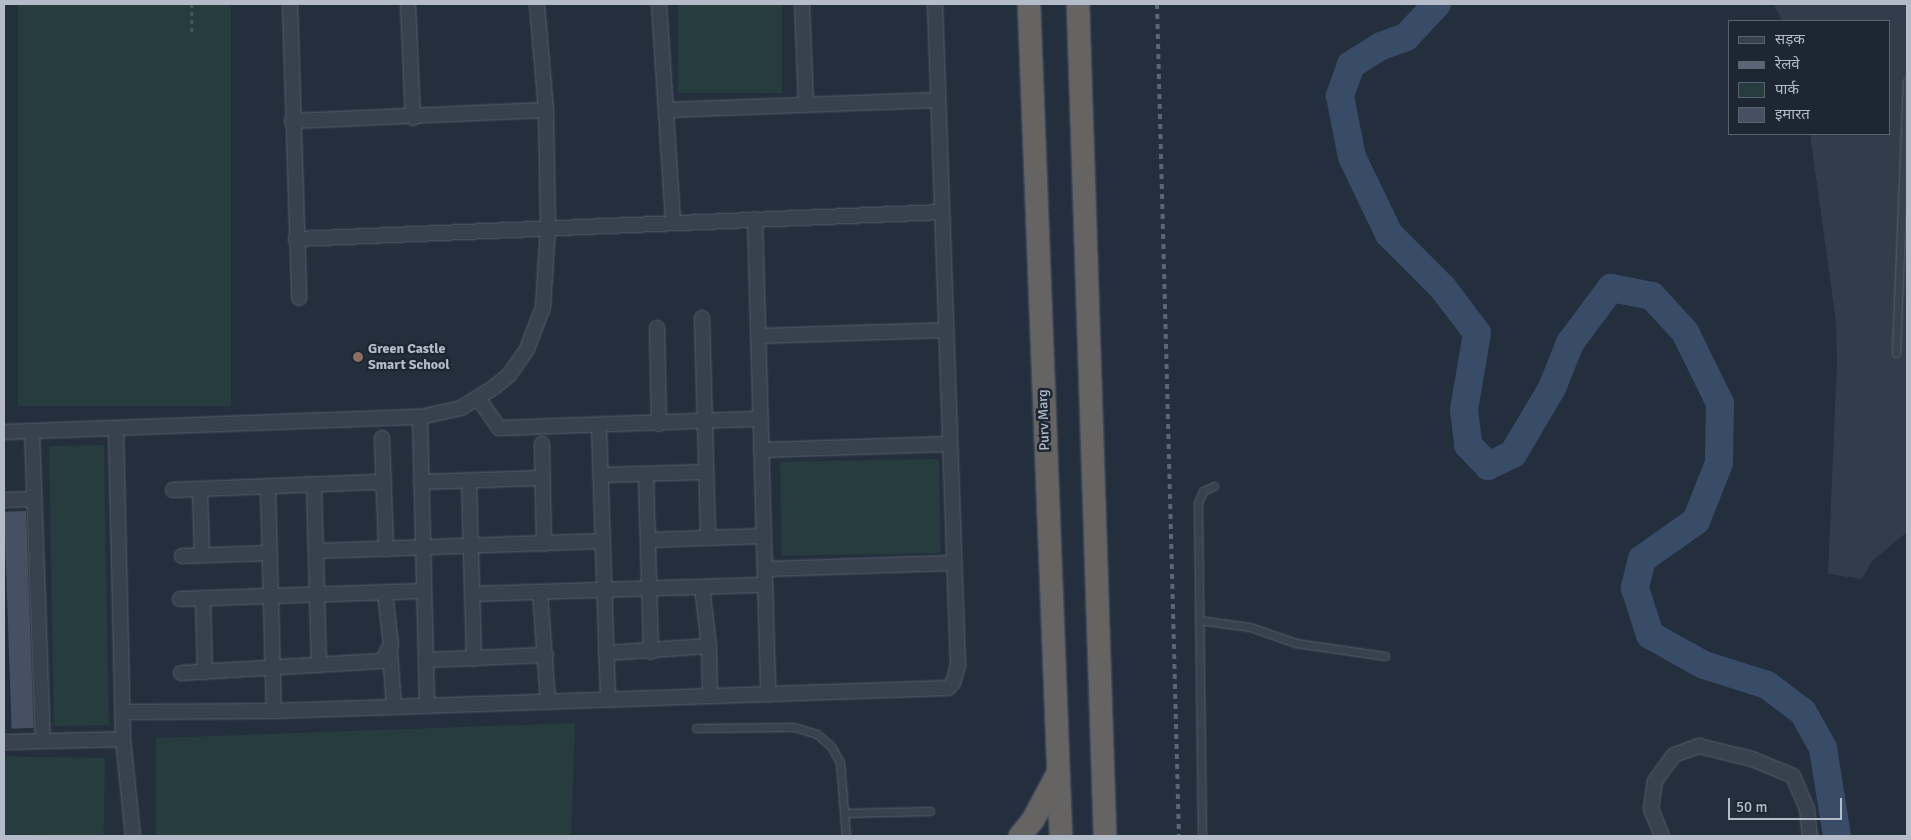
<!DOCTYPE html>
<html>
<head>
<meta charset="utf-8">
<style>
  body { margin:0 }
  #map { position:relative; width:1911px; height:840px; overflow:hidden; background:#242f3e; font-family:Signika,"Noto Sans Devanagari",sans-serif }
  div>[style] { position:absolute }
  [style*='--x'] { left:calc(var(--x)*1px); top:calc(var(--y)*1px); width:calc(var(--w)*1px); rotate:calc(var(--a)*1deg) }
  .airport>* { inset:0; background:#323c4b }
  .green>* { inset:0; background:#263c3f; transform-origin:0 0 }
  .river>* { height:28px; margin:-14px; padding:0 14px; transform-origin:14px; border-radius:14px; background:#394c67 }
  .building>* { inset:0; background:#455162; transform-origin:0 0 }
  .path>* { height:2.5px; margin-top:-1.25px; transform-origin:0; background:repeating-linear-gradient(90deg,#44595c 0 4px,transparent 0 8px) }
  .roads { filter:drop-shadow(0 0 1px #565f6c) drop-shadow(0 0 1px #565f6c) }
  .service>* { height:7px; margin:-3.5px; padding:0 3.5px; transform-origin:3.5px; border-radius:3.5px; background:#38414e }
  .minor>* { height:14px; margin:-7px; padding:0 7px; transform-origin:7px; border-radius:7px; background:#38414e }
  .trunk>* { height:22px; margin:-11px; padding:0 11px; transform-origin:11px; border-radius:11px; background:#656462 }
  .rail>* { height:4px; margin-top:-2px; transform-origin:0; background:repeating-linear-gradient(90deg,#5a6575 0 5px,transparent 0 10px) }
  .dots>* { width:14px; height:14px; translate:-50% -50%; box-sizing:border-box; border:2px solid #1d2633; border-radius:50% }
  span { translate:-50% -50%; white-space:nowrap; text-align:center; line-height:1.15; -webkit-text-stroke:5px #1d2633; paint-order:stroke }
  .poi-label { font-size:14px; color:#b4bcc9; font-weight:700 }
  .left { translate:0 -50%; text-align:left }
  .street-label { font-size:14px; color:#b4bcc9 }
  .frame { position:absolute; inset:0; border:5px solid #b4bcc9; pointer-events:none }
  .legend { position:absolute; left:1728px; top:20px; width:162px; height:115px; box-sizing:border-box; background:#1d2633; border:1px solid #59626f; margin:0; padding:6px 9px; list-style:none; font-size:15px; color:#b4bcc9 }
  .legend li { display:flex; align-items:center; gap:10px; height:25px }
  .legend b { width:25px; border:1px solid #59626f }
  .scale { position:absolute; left:1728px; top:798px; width:114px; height:22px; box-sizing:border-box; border:2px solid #b4bcc9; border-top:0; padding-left:6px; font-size:15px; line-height:18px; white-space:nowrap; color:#b4bcc9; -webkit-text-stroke:4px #1d2633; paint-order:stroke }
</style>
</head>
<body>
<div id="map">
  <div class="airport">
    <i style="clip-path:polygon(1774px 4px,1907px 4px,1907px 532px,1872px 561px,1862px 579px,1828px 574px,1837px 361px,1836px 322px,1810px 134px,1890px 134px,1890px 21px,1782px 21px)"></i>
  </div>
  <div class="green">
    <i style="left:18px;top:4px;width:213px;height:402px"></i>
    <i style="left:678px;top:4px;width:104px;height:89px"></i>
    <i style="left:104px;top:445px;width:280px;height:55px;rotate:89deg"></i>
    <i style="left:939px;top:459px;width:94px;height:159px;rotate:89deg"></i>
    <i style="clip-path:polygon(575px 723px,571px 836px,156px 836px,156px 738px)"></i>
    <i style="left:105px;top:758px;width:78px;height:101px;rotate:91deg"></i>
  </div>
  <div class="river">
    <i style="--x:1437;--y:4;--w:45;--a:133.2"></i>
    <i style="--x:1406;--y:37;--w:27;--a:160"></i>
    <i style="--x:1381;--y:46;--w:36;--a:148"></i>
    <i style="--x:1351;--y:65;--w:33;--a:110"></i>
    <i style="--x:1340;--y:96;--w:62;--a:78.9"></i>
    <i style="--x:1352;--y:157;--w:85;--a:64.3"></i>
    <i style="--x:1389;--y:234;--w:76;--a:45"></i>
    <i style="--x:1443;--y:288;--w:56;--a:52.9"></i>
    <i style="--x:1477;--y:333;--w:78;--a:99.6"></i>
    <i style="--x:1464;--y:410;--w:35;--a:83"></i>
    <i style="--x:1468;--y:445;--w:29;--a:46"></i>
    <i style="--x:1488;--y:466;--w:28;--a:-26"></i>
    <i style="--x:1513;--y:454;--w:77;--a:-59.4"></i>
    <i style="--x:1552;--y:388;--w:48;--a:-68.2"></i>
    <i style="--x:1570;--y:343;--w:69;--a:-53.3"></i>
    <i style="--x:1611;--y:288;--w:42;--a:11"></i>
    <i style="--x:1652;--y:296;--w:49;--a:47.5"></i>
    <i style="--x:1685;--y:332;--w:79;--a:63.8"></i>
    <i style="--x:1720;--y:403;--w:60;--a:91"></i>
    <i style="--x:1719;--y:463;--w:62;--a:111.6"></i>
    <i style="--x:1696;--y:521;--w:66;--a:144.9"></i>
    <i style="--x:1642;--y:559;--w:30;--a:104"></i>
    <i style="--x:1635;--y:588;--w:49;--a:72.3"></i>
    <i style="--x:1650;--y:635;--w:62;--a:29.1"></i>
    <i style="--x:1704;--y:665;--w:66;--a:17.6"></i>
    <i style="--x:1767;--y:685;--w:45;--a:36.9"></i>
    <i style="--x:1803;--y:712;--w:41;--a:60.9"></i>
    <i style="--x:1823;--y:748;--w:89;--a:81"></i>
  </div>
  <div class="building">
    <i style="left:26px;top:511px;width:217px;height:22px;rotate:88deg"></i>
  </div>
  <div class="path">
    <i style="--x:192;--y:4;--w:30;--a:90"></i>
  </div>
  <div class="roads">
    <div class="service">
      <i style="--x:1896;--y:353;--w:272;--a:-87.7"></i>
      <i style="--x:1199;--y:620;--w:51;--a:7.8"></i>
      <i style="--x:1250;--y:627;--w:49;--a:19.2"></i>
      <i style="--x:1296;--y:643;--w:90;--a:8.3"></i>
      <i style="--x:696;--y:728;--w:98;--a:-0.6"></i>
      <i style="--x:794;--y:727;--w:24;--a:17"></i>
      <i style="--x:817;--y:734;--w:18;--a:41"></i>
      <i style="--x:831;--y:746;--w:18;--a:61"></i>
      <i style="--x:840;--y:762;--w:74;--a:85.4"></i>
      <i style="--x:844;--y:813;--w:86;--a:-1.3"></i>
      <i style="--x:1202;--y:836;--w:333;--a:-90.7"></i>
      <i style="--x:1198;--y:503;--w:13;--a:-67"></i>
      <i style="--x:1203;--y:491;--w:12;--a:-24"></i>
    </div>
    <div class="minor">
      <i style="--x:290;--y:4;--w:294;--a:88.2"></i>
      <i style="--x:408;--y:4;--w:114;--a:87.5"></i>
      <i style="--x:659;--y:4;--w:217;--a:86.3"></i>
      <i style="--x:802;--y:4;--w:100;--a:87.7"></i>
      <i style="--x:666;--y:110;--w:272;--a:-2.1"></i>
      <i style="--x:292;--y:121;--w:254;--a:-2.5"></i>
      <i style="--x:755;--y:219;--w:476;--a:88.4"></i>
      <i style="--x:296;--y:239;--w:647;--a:-2.39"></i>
      <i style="--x:702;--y:318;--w:220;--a:88.4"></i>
      <i style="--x:657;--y:328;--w:96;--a:88.8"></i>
      <i style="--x:758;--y:336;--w:188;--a:-1.8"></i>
      <i style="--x:478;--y:398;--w:37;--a:55"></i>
      <i style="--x:499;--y:428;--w:262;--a:-2"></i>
      <i style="--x:420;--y:417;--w:289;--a:88.6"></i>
      <i style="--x:599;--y:427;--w:272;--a:88.1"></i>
      <i style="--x:116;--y:428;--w:311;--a:88.7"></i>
      <i style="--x:123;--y:739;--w:98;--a:84.1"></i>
      <i style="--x:32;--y:431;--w:309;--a:88"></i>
      <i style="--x:4;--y:432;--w:416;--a:-2.1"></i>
      <i style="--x:420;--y:417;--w:42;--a:-12.4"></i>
      <i style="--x:461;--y:408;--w:38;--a:-32"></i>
      <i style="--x:493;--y:388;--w:21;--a:-39"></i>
      <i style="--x:509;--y:375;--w:32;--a:-55"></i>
      <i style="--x:527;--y:349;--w:45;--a:-69.1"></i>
      <i style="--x:543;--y:307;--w:80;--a:-86.4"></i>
      <i style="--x:548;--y:227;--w:117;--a:-91"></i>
      <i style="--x:546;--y:110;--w:106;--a:-94.9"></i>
      <i style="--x:382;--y:438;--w:111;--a:87.9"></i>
      <i style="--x:542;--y:444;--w:100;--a:88.9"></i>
      <i style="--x:761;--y:450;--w:189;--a:-1.8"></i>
      <i style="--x:646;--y:474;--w:178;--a:88.4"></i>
      <i style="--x:602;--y:475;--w:104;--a:-1.7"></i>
      <i style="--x:469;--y:481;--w:178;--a:88.4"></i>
      <i style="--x:421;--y:482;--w:121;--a:-1.9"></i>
      <i style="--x:314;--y:486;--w:179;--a:88.4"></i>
      <i style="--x:268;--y:487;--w:224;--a:88.5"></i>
      <i style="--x:200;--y:489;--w:66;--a:88.3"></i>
      <i style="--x:173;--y:490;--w:202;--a:-2.3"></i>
      <i style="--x:375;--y:482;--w:8;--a:30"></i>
      <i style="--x:4;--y:500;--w:30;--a:-2"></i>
      <i style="--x:648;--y:540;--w:116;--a:-2"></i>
      <i style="--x:316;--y:551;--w:287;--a:-2"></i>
      <i style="--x:182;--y:556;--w:88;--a:-2"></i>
      <i style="--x:765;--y:569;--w:189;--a:-1.8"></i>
      <i style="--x:702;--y:587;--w:59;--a:83.2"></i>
      <i style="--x:709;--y:646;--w:50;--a:88.9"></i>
      <i style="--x:540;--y:592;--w:109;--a:85.8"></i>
      <i style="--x:472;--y:594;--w:293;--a:-1.8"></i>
      <i style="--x:203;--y:598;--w:74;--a:88.5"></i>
      <i style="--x:180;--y:599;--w:244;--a:-1.9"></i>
      <i style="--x:390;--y:651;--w:56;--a:85.9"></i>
      <i style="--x:606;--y:653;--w:103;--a:-3.9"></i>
      <i style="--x:426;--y:660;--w:120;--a:-2.4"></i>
      <i style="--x:181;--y:673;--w:201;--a:-3.4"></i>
      <i style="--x:382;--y:661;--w:18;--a:-61"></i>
      <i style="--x:391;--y:645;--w:53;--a:-96.5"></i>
      <i style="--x:123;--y:712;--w:151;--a:-0.4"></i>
      <i style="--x:274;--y:711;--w:674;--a:-1.95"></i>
      <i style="--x:948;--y:688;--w:7;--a:-45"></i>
      <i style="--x:953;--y:683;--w:18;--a:-74"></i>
      <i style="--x:958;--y:666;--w:662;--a:-91.99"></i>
      <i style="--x:4;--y:742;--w:119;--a:-1.4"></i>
      <i style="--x:1662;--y:836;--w:29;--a:-112"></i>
      <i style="--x:1651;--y:809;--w:28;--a:-82"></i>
      <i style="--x:1655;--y:781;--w:32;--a:-54"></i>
      <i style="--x:1674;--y:755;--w:27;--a:-20"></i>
      <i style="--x:1699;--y:746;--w:55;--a:13.8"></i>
      <i style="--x:1752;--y:759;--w:44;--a:22.5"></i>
      <i style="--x:1793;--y:776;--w:36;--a:67"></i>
      <i style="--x:1807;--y:809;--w:27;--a:84"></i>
    </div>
    <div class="trunk">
      <i style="--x:1029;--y:4;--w:833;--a:87.8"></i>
      <i style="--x:1078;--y:4;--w:832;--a:88.14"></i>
      <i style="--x:1020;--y:836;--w:21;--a:-51"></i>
      <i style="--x:1033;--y:820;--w:53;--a:-62"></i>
    </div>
  </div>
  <div class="rail">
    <i style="--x:1157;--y:4;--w:832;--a:88.49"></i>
  </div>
  <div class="dots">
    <i style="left:358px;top:357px;background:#8d6e63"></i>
  </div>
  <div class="poi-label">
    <span class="left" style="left:368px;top:357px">Green Castle<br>Smart School</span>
  </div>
  <div class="street-label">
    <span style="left:1044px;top:420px;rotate:-92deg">Purv Marg</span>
  </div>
  <div class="frame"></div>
  <ul class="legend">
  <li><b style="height:6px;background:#38414e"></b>सड़क</li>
  <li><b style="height:6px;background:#5a6575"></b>रेलवे</li>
  <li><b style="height:14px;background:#263c3f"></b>पार्क</li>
  <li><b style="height:14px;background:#455162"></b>इमारत</li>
  </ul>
  <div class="scale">50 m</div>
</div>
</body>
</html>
